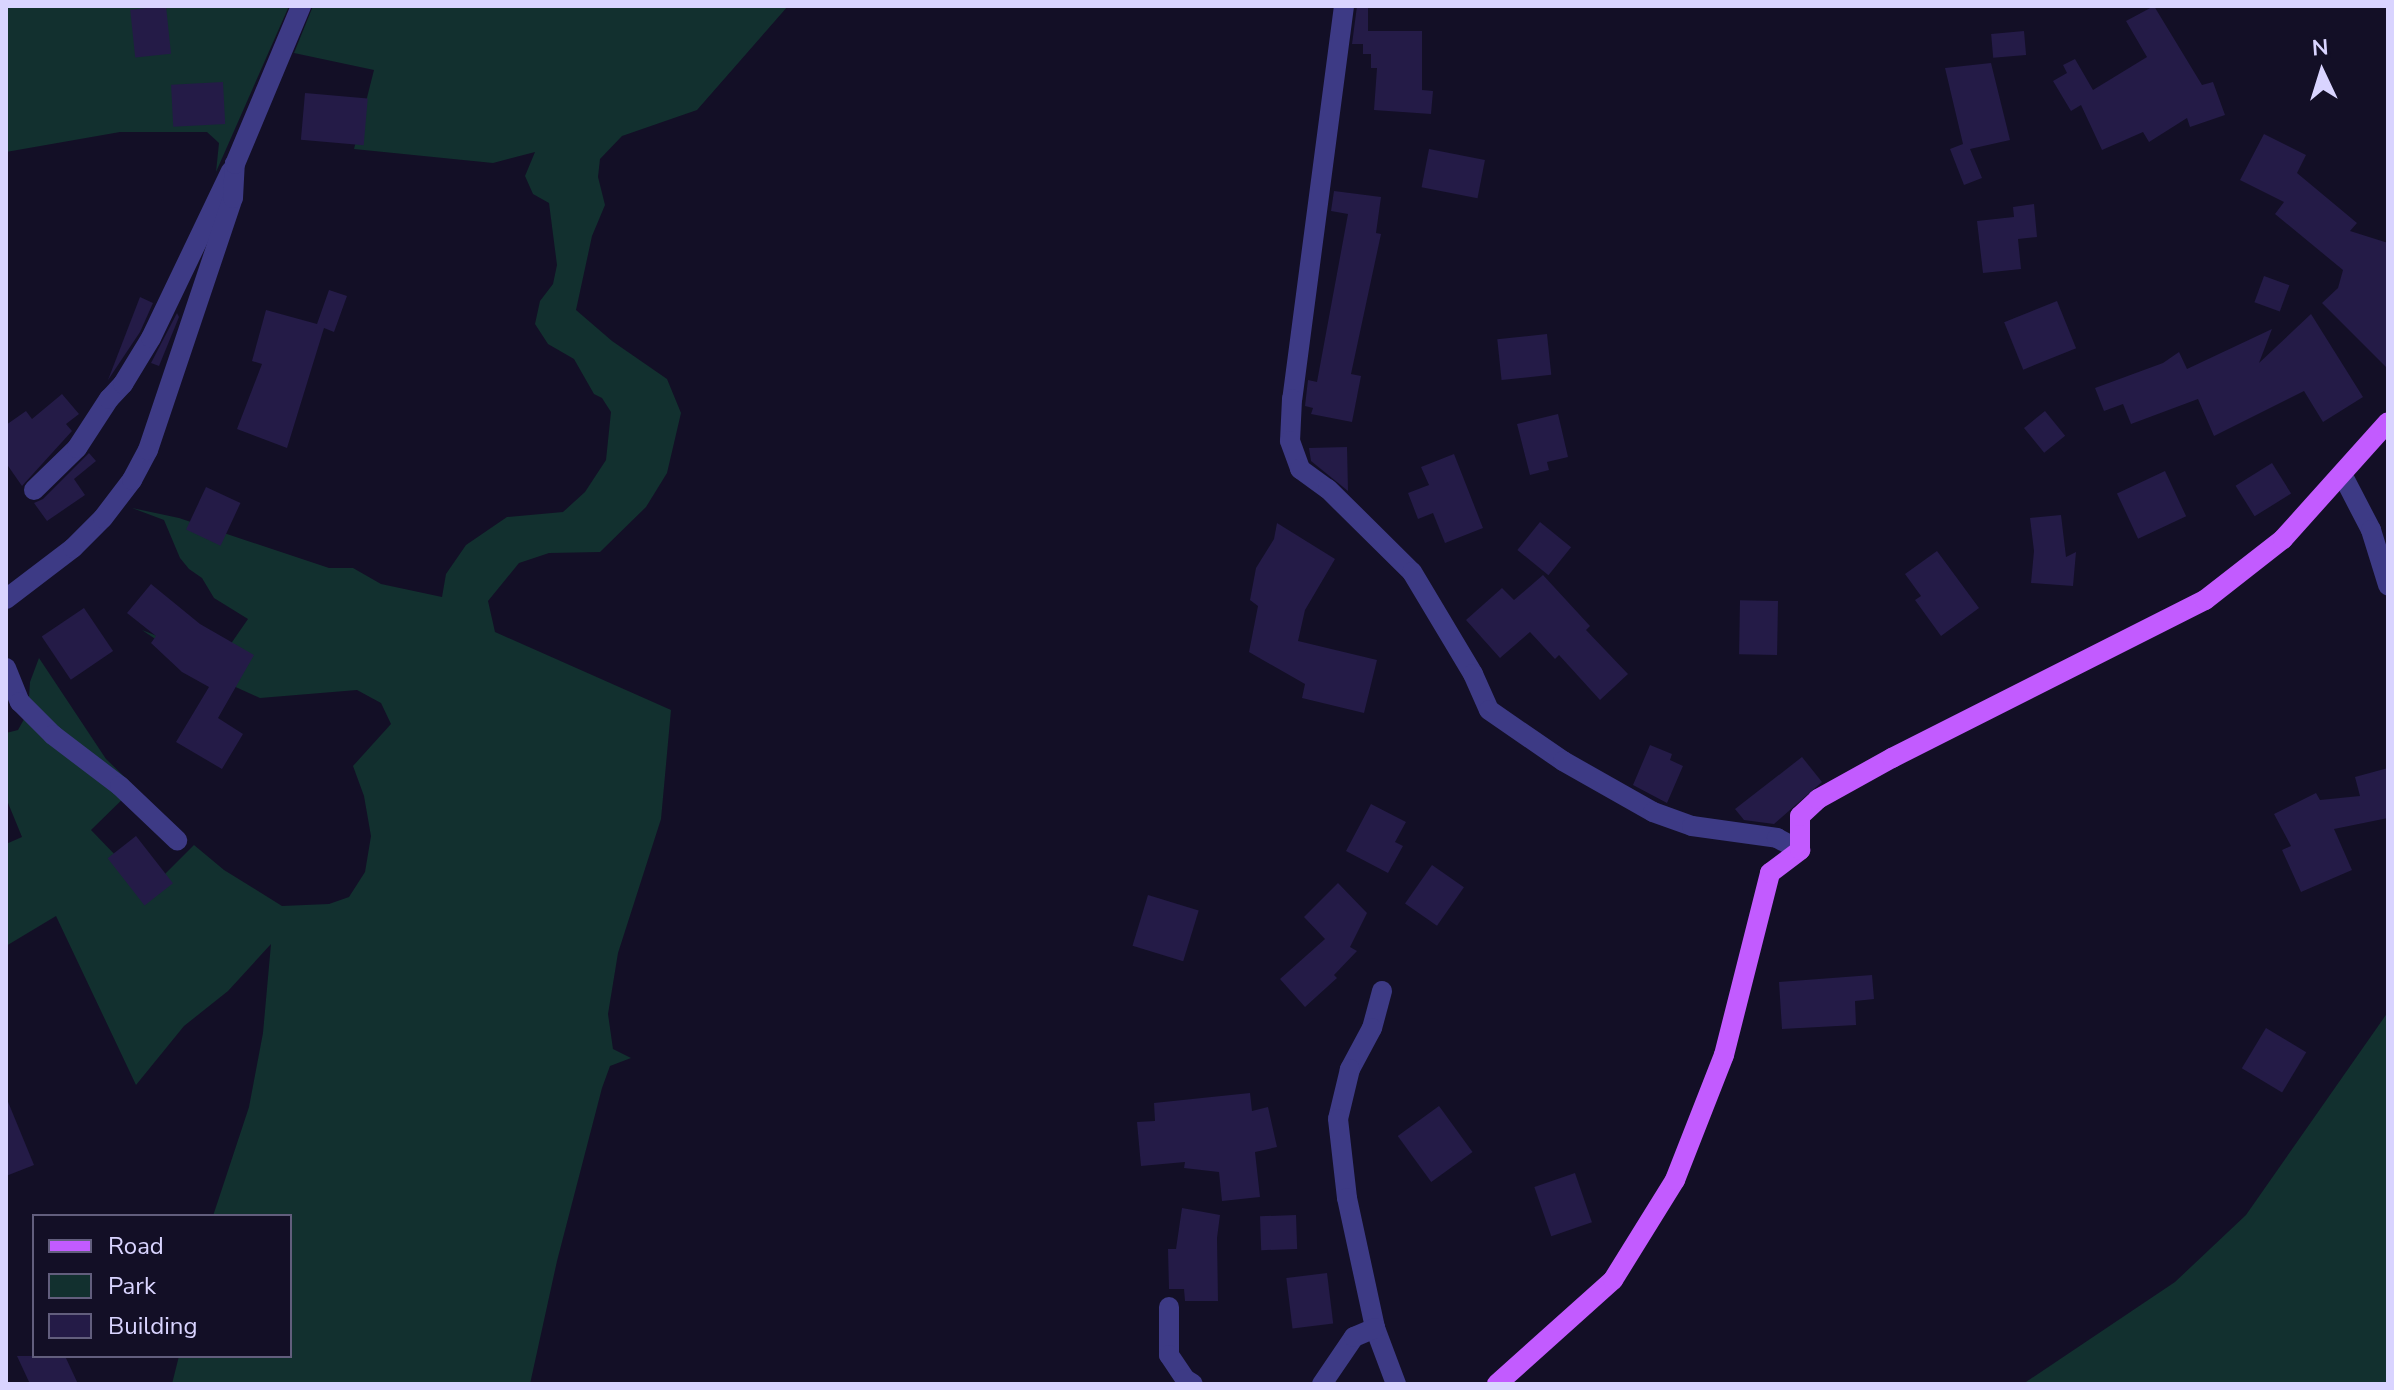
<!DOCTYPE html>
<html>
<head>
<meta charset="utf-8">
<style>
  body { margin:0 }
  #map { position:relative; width:2394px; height:1390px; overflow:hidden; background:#130f26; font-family:"Nunito Sans",sans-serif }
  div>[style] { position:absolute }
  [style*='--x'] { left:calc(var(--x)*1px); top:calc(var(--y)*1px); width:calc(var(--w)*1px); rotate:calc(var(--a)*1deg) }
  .green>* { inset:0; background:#12302f }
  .building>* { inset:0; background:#241b47; transform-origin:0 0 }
  .minor>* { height:20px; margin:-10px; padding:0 10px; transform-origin:10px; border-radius:10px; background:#3d3a85 }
  .major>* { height:20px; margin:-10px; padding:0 10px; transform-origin:10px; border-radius:10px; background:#c25bff }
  span { translate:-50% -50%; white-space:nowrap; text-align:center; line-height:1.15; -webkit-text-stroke:7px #130f26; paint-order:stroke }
  .frame { position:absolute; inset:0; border:8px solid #d9d4ff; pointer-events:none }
  .legend { position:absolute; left:32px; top:1214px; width:260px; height:144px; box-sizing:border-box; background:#130f26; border:2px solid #625e7d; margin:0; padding:10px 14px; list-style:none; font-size:24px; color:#d9d4ff }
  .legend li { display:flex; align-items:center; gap:16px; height:40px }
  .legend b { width:40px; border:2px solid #625e7d }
  .north { position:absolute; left:2282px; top:32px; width:80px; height:80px; -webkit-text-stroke:6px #130f26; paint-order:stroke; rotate:356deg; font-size:22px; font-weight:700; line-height:32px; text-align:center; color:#d9d4ff }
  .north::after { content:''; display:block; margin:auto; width:28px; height:36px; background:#d9d4ff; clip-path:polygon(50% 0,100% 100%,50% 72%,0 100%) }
</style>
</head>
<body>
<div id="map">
  <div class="green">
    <i style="clip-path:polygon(6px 6px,289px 6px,216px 172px,219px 143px,207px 132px,120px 132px,6px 152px)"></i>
    <i style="clip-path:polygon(313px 6px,788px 6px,697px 110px,622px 136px,600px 159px,598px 177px,605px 205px,592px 236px,576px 310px,612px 341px,667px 379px,681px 413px,667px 473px,646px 507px,600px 552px,549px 553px,519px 563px,488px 601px,495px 632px,671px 710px,661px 819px,618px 953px,608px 1014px,613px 1049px,631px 1058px,610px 1066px,602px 1088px,557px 1261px,530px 1384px,172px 1384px,179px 1356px,290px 1356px,290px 1216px,213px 1216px,249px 1107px,263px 1033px,271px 944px,228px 991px,184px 1026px,136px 1085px,56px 916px,6px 946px,6px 844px,22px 837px,6px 798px,6px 733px,18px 730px,28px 712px,30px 682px,39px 658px,106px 759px,135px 787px,91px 830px,149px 890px,194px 845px,224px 870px,282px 906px,329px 904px,349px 897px,365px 872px,371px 836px,364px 796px,353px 766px,391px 724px,381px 703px,357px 690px,260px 698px,207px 674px,142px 630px,219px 661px,248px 619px,214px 598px,202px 578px,189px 569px,180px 558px,164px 520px,132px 508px,179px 518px,329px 568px,353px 568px,381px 584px,442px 597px,446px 574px,466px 545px,507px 517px,563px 512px,585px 492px,606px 460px,611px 412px,602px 398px,594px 394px,574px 359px,548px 344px,535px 324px,540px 301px,553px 284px,557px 265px,549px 203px,533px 194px,525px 176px,535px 152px,493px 163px,354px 149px,374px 70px,294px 53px)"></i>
    <i style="clip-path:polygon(2388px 1012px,2388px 1384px,2023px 1384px,2175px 1282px,2246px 1215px)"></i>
  </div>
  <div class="building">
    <i style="left:166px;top:6px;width:48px;height:36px;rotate:84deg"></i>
    <i style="clip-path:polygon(1357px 6px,1368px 6px,1368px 31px,1422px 31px,1422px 90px,1433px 91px,1431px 114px,1374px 110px,1377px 68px,1371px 68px,1371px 54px,1363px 54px,1363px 44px,1352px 44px)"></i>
    <i style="clip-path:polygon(2154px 6px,2202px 85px,2213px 82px,2225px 115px,2190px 127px,2187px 118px,2149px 142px,2143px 132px,2102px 150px,2081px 105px,2071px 111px,2053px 81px,2067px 73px,2063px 65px,2075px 59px,2093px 90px,2147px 57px,2126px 21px)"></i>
    <i style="left:2024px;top:31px;width:24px;height:33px;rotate:85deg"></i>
    <i style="clip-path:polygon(1991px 63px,2010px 140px,1970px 149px,1982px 178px,1964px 185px,1950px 149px,1963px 144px,1945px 68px)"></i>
    <i style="left:223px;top:82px;width:42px;height:52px;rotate:87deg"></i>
    <i style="left:305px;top:93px;width:63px;height:47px;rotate:5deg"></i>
    <i style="clip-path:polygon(2264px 134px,2306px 155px,2297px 173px,2357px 223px,2350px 231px,2388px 243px,2388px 369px,2322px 303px,2338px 288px,2343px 270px,2275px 214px,2284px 202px,2240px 180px)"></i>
    <i style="left:1429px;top:149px;width:57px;height:39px;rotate:11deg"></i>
    <i style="clip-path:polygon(1334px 191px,1381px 197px,1376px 233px,1381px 234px,1351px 374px,1361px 376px,1352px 422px,1311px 414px,1313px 408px,1305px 406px,1308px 380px,1317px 382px,1348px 214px,1331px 211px)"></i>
    <i style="clip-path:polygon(2034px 204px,2037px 237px,2018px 239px,2021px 269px,1983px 273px,1977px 221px,2014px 217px,2013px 207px)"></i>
    <i style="left:2264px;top:276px;width:27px;height:28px;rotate:20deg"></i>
    <i style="clip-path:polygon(329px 290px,347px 296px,334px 332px,324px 328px,287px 448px,237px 429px,262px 364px,252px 361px,266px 310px,317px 324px)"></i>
    <i style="clip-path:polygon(140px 297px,153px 303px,140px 332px,108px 380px)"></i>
    <i style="left:2057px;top:301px;width:51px;height:57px;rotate:68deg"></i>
    <i style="clip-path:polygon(177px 313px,179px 317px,159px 366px,151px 363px)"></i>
    <i style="clip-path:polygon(2311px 314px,2363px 397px,2323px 422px,2304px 391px,2214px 436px,2198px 399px,2131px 424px,2123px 404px,2104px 411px,2095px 388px,2163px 363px,2179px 352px,2187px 369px,2272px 329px,2259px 363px)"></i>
    <i style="left:1547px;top:334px;width:41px;height:50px;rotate:84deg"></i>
    <i style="clip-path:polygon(62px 394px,79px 414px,66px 424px,72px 431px,22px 486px,6px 463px,6px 425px,26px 411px,32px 419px)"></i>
    <i style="left:2045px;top:411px;width:32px;height:27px;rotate:51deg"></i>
    <i style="clip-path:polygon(1558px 414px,1568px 457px,1547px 462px,1549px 470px,1530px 475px,1517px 424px)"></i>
    <i style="clip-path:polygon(1347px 447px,1348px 491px,1311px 461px,1309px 448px)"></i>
    <i style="clip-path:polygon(89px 453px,96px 461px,74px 479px,85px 495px,47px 521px,34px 503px,43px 499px)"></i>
    <i style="clip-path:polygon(1454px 454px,1483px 528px,1445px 543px,1433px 513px,1418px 519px,1408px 493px,1429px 485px,1421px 467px)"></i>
    <i style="left:2272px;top:463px;width:36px;height:43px;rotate:58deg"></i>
    <i style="left:2165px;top:471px;width:50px;height:53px;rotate:65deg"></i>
    <i style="left:206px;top:487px;width:38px;height:47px;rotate:25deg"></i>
    <i style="clip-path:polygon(2061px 515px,2066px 557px,2076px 552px,2073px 586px,2031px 583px,2034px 551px,2030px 518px)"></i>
    <i style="left:1540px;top:522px;width:40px;height:36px;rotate:39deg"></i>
    <i style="clip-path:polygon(1277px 523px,1335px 559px,1305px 610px,1298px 641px,1377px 660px,1364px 713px,1302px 698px,1305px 684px,1249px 652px,1258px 606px,1250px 600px,1256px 568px,1274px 539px)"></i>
    <i style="clip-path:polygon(1937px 551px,1979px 608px,1941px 636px,1915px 600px,1921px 596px,1905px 574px)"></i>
    <i style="clip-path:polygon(1543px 575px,1590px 626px,1586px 630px,1628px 674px,1600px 700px,1559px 655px,1555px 659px,1530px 632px,1500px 658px,1466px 620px,1502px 588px,1514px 600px)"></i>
    <i style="clip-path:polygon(151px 584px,200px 624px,254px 655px,218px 718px,243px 734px,222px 769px,176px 742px,209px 687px,182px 672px,151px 643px,156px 636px,127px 613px)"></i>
    <i style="left:1778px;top:601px;width:54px;height:38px;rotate:91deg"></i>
    <i style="left:84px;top:608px;width:52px;height:51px;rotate:56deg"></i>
    <i style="clip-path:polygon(1650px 745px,1672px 754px,1670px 760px,1683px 766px,1667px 803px,1633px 785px)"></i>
    <i style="clip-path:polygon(1802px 757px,1822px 782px,1774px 824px,1744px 820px,1735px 809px)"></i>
    <i style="clip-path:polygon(2388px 768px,2388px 818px,2334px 829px,2352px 870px,2301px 892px,2282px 850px,2291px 846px,2274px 814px,2316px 793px,2320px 800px,2360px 796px,2355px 777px)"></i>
    <i style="clip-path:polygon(1371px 804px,1406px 822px,1395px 842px,1403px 846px,1388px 873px,1346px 851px)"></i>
    <i style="left:136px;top:836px;width:60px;height:36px;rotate:52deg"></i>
    <i style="left:1432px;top:865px;width:39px;height:47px;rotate:35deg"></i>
    <i style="clip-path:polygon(1338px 883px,1367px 913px,1350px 947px,1357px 951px,1334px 975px,1337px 978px,1305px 1007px,1280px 979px,1325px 939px,1304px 917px)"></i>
    <i style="left:1148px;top:895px;width:53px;height:53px;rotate:17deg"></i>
    <i style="clip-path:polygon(1872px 975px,1874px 999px,1855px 1001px,1856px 1025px,1782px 1029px,1779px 982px)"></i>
    <i style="left:2266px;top:1028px;width:47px;height:47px;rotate:31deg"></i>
    <i style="clip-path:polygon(1250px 1093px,1252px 1111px,1268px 1107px,1277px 1147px,1255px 1152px,1260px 1197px,1222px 1201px,1219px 1172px,1184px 1168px,1185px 1162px,1141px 1166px,1137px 1122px,1155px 1121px,1154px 1103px)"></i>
    <i style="clip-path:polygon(6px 1097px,34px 1165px,6px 1176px)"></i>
    <i style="left:1439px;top:1106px;width:57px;height:51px;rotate:54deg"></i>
    <i style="left:1575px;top:1173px;width:52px;height:43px;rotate:71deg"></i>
    <i style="clip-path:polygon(1182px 1208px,1220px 1215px,1217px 1238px,1218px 1301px,1185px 1301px,1184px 1289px,1169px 1289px,1168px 1249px,1176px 1249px)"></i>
    <i style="left:1296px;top:1215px;width:34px;height:36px;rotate:88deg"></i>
    <i style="left:1327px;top:1273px;width:51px;height:41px;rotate:83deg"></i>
    <i style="clip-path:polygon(17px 1356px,65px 1356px,78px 1384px,30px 1384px)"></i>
  </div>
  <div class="minor">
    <i style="--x:1344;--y:6;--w:396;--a:97.5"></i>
    <i style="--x:1292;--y:399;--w:42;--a:92.7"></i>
    <i style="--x:1290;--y:441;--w:30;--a:70"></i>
    <i style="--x:1300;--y:469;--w:34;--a:36"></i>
    <i style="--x:1328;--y:489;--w:118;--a:44.7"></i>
    <i style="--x:1412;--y:572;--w:119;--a:59.1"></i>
    <i style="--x:1473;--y:674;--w:39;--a:66"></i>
    <i style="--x:1489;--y:710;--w:90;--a:34.6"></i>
    <i style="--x:1563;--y:761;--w:103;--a:29.5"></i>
    <i style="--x:1653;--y:812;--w:41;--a:19.7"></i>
    <i style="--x:1692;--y:826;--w:86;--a:8"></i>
    <i style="--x:1777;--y:838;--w:26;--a:28"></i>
    <i style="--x:2342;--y:474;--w:63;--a:62.6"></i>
    <i style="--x:2371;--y:530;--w:58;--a:72.8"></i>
    <i style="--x:34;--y:490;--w:60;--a:-44.3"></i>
    <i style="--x:77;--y:448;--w:59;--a:-56.9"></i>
    <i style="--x:109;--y:399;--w:21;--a:-47"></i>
    <i style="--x:123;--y:384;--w:54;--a:-58.7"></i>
    <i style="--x:151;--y:338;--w:185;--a:-64.4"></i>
    <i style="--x:6;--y:599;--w:84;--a:-37.3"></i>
    <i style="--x:73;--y:548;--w:42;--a:-45"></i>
    <i style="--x:103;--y:518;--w:48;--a:-52.7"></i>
    <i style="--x:132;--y:480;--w:34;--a:-62"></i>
    <i style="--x:148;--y:450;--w:266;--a:-71.4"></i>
    <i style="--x:233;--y:198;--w:34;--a:-87"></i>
    <i style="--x:235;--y:164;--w:171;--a:-67.3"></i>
    <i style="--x:6;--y:668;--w:37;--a:68"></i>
    <i style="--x:20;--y:702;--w:47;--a:45"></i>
    <i style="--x:53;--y:735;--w:84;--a:37.3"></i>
    <i style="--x:120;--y:786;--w:79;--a:43.5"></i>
    <i style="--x:1382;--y:991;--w:38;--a:105"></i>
    <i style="--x:1372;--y:1028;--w:47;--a:118.2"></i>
    <i style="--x:1350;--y:1069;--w:51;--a:103.5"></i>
    <i style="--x:1338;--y:1119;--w:80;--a:83.5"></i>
    <i style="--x:1347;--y:1198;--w:133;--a:77.8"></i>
    <i style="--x:1375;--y:1328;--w:60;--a:69.4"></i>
    <i style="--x:1169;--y:1307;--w:48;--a:90"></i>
    <i style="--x:1169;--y:1355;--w:29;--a:56"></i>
    <i style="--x:1185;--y:1379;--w:9;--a:32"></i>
    <i style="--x:1322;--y:1384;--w:57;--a:-55.8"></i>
    <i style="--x:1354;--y:1337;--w:23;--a:-23"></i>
  </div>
  <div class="major">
    <i style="--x:1497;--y:1384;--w:156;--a:-41.9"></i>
    <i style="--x:1613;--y:1280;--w:118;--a:-58.2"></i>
    <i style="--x:1675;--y:1180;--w:134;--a:-68.6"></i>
    <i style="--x:1724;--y:1055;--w:188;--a:-75.8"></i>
    <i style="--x:1770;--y:873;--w:38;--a:-37"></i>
    <i style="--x:1800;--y:850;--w:34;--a:-90"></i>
    <i style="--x:1800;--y:816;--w:25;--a:-43"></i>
    <i style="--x:1818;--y:799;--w:85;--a:-29"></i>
    <i style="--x:1892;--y:758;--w:351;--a:-26.8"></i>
    <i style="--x:2205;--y:600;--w:99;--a:-38"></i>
    <i style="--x:2283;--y:539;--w:157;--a:-48.1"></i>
  </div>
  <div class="frame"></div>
  <ul class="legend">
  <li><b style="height:10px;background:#c25bff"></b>Road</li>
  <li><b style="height:22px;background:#12302f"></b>Park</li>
  <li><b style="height:22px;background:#241b47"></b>Building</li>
  </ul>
  <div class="north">N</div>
</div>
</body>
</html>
